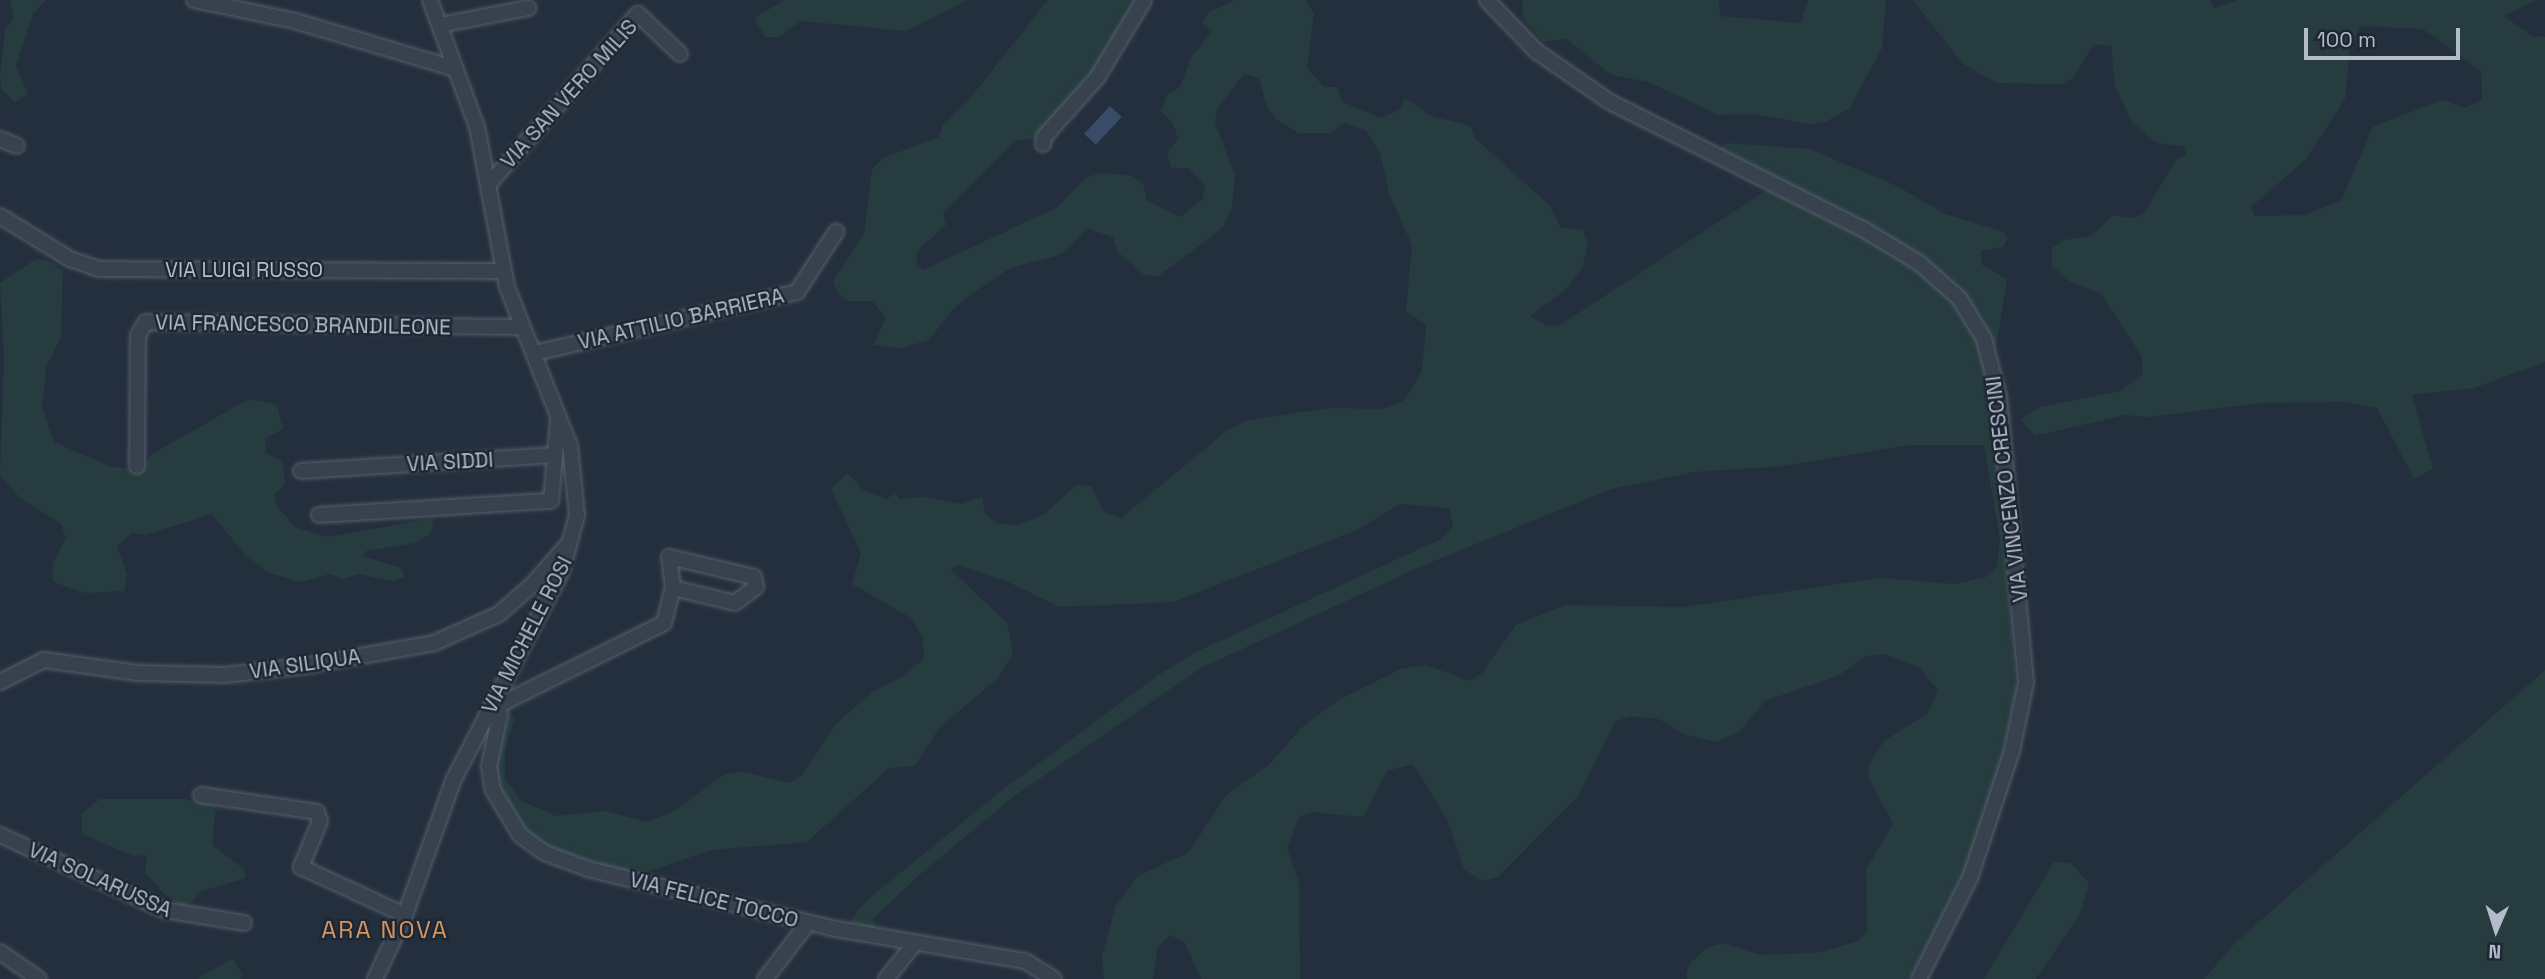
<!DOCTYPE html>
<html>
<head>
<meta charset="utf-8">
<style>
  body { margin:0 }
  #map { position:relative; width:2545px; height:979px; overflow:hidden; background:#242f3e; font-family:"Space Grotesk",sans-serif }
  div>[style] { position:absolute }
  [style*='--x'] { left:calc(var(--x)*1px); top:calc(var(--y)*1px); width:calc(var(--w)*1px); rotate:calc(var(--a)*1deg) }
  .green>* { inset:0; background:#263c3f }
  .water>* { inset:0; background:#394c67; transform-origin:0 0 }
  .roads { filter:drop-shadow(0 0 2px #565f6c) drop-shadow(0 0 2px #565f6c) }
  .minor>* { height:14px; margin:-7px; padding:0 7px; transform-origin:7px; border-radius:7px; background:#38414e }
  span { translate:-50% -50%; white-space:nowrap; text-align:center; line-height:1.15; -webkit-text-stroke:5px #1d2633; paint-order:stroke }
  .street-label { font-size:21px; color:#b4bcc9 }
  .quarter-label { font-size:24px; color:#d59563; letter-spacing:2px }
  .north { position:absolute; left:2461px; top:895px; width:70px; height:70px; -webkit-text-stroke:5px #1d2633; paint-order:stroke; rotate:183deg; font-size:19px; font-weight:700; line-height:28px; text-align:center; color:#b4bcc9 }
  .north::after { content:''; display:block; margin:auto; width:24px; height:32px; background:#b4bcc9; clip-path:polygon(50% 0,100% 100%,50% 72%,0 100%) }
  .scale { position:absolute; left:2304px; top:28px; width:156px; height:32px; box-sizing:border-box; border:4px solid #b4bcc9; border-top:0; padding-left:9px; font-size:21px; line-height:24px; white-space:nowrap; color:#b4bcc9; -webkit-text-stroke:5px #1d2633; paint-order:stroke }
</style>
</head>
<body>
<div id="map">
  <div class="green">
    <i style="clip-path:polygon(10px 0,46px 0,33px 14px,16px 65px,28px 94px,15px 102px,2px 90px,0 77px,5px 30px,14px 18px)"></i>
    <i style="clip-path:polygon(785px 0,967px 0,907px 31px,801px 21px,779px 37px,765px 37px,754px 18px)"></i>
    <i style="clip-path:polygon(1048px 0,1140px 0,1122px 39px,1055px 123px,1037px 138px,1015px 141px,943px 212px,946px 225px,918px 250px,916px 265px,923px 270px,1058px 207px,1085px 178px,1100px 173px,1132px 176px,1144px 185px,1146px 200px,1180px 217px,1203px 199px,1205px 186px,1189px 168px,1171px 168px,1167px 153px,1178px 139px,1173px 123px,1161px 111px,1167px 95px,1180px 87px,1192px 56px,1212px 31px,1202px 23px,1209px 12px,1235px 0,1305px 0,1314px 14px,1307px 68px,1324px 87px,1337px 87px,1343px 102px,1381px 118px,1399px 110px,1405px 98px,1431px 116px,1471px 126px,1475px 138px,1550px 206px,1561px 228px,1583px 230px,1588px 245px,1582px 269px,1564px 291px,1530px 316px,1548px 326px,1560px 325px,1767px 190px,1896px 252px,1953px 299px,1981px 348px,1997px 423px,2016px 689px,1998px 775px,1970px 861px,1909px 979px,1687px 979px,1686px 975px,1689px 964px,1708px 947px,1723px 943px,1761px 955px,1822px 952px,1858px 941px,1867px 932px,1866px 870px,1893px 824px,1869px 778px,1869px 764px,1884px 741px,1928px 713px,1938px 690px,1919px 667px,1883px 654px,1866px 656px,1838px 676px,1765px 701px,1740px 731px,1717px 742px,1683px 734px,1659px 719px,1629px 716px,1615px 722px,1578px 796px,1498px 877px,1482px 881px,1464px 869px,1448px 821px,1413px 764px,1387px 771px,1363px 817px,1311px 812px,1299px 817px,1287px 848px,1299px 883px,1300px 979px,1201px 979px,1185px 943px,1170px 935px,1158px 947px,1153px 979px,1104px 979px,1102px 956px,1116px 905px,1138px 876px,1189px 852px,1226px 795px,1270px 764px,1301px 728px,1340px 699px,1401px 669px,1426px 665px,1470px 681px,1481px 674px,1516px 625px,1565px 605px,1684px 607px,1878px 578px,1956px 584px,1986px 577px,1997px 567px,2000px 539px,1984px 445px,1908px 445px,1782px 466px,1694px 472px,1612px 489px,1424px 565px,1201px 668px,1013px 797px,918px 876px,874px 918px,875px 929px,847px 925px,867px 900px,1001px 791px,1160px 674px,1198px 651px,1441px 539px,1453px 527px,1449px 508px,1400px 504px,1359px 529px,1174px 602px,1060px 607px,1008px 582px,959px 565px,950px 569px,1007px 623px,1013px 654px,998px 678px,939px 728px,915px 766px,889px 768px,807px 842px,711px 850px,632px 877px,538px 847px,510px 817px,493px 772px,510px 712px,515px 718px,505px 751px,505px 778px,520px 800px,556px 816px,606px 811px,647px 822px,674px 811px,725px 774px,744px 772px,790px 783px,802px 775px,836px 724px,872px 692px,905px 675px,924px 658px,923px 638px,911px 618px,852px 584px,861px 553px,831px 489px,848px 473px,863px 490px,887px 499px,896px 492px,899px 499px,924px 497px,962px 504px,982px 497px,985px 513px,999px 524px,1018px 525px,1043px 515px,1077px 485px,1091px 486px,1104px 512px,1121px 518px,1228px 430px,1249px 420px,1330px 408px,1382px 409px,1403px 401px,1410px 392px,1422px 371px,1426px 325px,1406px 311px,1412px 245px,1390px 196px,1380px 153px,1365px 130px,1344px 123px,1330px 133px,1299px 133px,1277px 120px,1267px 108px,1259px 78px,1244px 74px,1217px 110px,1215px 122px,1235px 176px,1232px 207px,1224px 226px,1190px 253px,1158px 276px,1144px 275px,1118px 252px,1113px 237px,1088px 229px,1060px 255px,1010px 268px,979px 289px,952px 310px,929px 340px,901px 348px,873px 345px,886px 318px,872px 301px,848px 301px,837px 293px,833px 281px,864px 234px,872px 169px,883px 158px,939px 137px,943px 124px,967px 102px)"></i>
    <i style="clip-path:polygon(1522px 0,1719px 0,1720px 16px,1801px 23px,1808px 0,1886px 0,1882px 48px,1849px 109px,1825px 122px,1808px 124px,1756px 114px,1718px 115px,1649px 82px,1611px 75px,1567px 39px,1543px 42px,1523px 18px)"></i>
    <i style="clip-path:polygon(evenodd,1913px 0,2209px 0,2215px 8px,2237px 0,2536px 0,2504px 16px,2532px 36px,2545px 37px,2545px 362px,2474px 388px,2412px 395px,2433px 469px,2414px 479px,2377px 408px,2346px 402px,2261px 403px,2149px 417px,2125px 415px,2035px 436px,2021px 419px,2040px 407px,2121px 391px,2143px 374px,2142px 357px,2101px 293px,2069px 281px,2052px 266px,2052px 248px,2064px 240px,2091px 236px,2113px 215px,2133px 218px,2144px 213px,2175px 161px,2186px 155px,2184px 146px,2156px 143px,2132px 122px,2115px 87px,2111px 46px,2094px 44px,2073px 78px,2060px 84px,1996px 83px,1962px 63px,1913px 0,2361px 26px,2423px 29px,2481px 71px,2482px 100px,2465px 108px,2443px 100px,2373px 126px,2341px 201px,2304px 215px,2255px 216px,2251px 207px,2306px 159px,2345px 99px,2350px 50px,2361px 26px)"></i>
    <i style="clip-path:polygon(1726px 143px,1810px 149px,1899px 187px,1945px 214px,2002px 231px,2008px 238px,2003px 247px,1981px 251px,1982px 265px,2007px 279px,1996px 348px,1956px 287px,1718px 151px)"></i>
    <i style="clip-path:polygon(36px 259px,49px 261px,63px 271px,61px 336px,46px 368px,42px 406px,54px 442px,111px 467px,130px 468px,145px 465px,150px 455px,249px 399px,277px 405px,283px 429px,265px 438px,266px 453px,283px 462px,285px 485px,274px 494px,277px 506px,295px 527px,327px 537px,434px 518px,431px 533px,415px 543px,366px 551px,363px 556px,401px 568px,405px 577px,391px 581px,358px 574px,343px 579px,330px 574px,301px 582px,269px 573px,246px 556px,212px 514px,145px 535px,132px 533px,117px 546px,127px 574px,124px 591px,85px 593px,53px 582px,53px 564px,66px 538px,61px 524px,19px 497px,0 475px,4px 359px,0 283px)"></i>
    <i style="clip-path:polygon(2545px 670px,2545px 979px,2204px 979px,2235px 943px)"></i>
    <i style="clip-path:polygon(100px 799px,187px 799px,216px 806px,212px 845px,244px 869px,246px 878px,202px 891px,185px 908px,163px 893px,145px 872px,147px 855px,133px 856px,82px 834px,82px 813px)"></i>
    <i style="clip-path:polygon(2054px 862px,2071px 863px,2089px 883px,2080px 914px,2036px 979px,1984px 979px)"></i>
    <i style="clip-path:polygon(233px 958px,243px 976px,240px 979px,196px 979px)"></i>
  </div>
  <div class="water">
    <i style="left:1110px;top:106px;width:16px;height:38px;rotate:43deg"></i>
  </div>
  <div class="roads">
    <div class="minor">
      <i style="--x:194;--y:0;--w:103;--a:11.7"></i>
      <i style="--x:295;--y:21;--w:168;--a:16.6"></i>
      <i style="--x:1487;--y:0;--w:71;--a:46.1"></i>
      <i style="--x:1536;--y:51;--w:90;--a:34.6"></i>
      <i style="--x:1610;--y:102;--w:283;--a:26.7"></i>
      <i style="--x:1863;--y:229;--w:66;--a:31.3"></i>
      <i style="--x:1919;--y:263;--w:53;--a:41.2"></i>
      <i style="--x:1959;--y:298;--w:48;--a:58.6"></i>
      <i style="--x:1984;--y:339;--w:60;--a:75.5"></i>
      <i style="--x:1999;--y:397;--w:286;--a:84.6"></i>
      <i style="--x:2026;--y:682;--w:70;--a:101.5"></i>
      <i style="--x:2012;--y:751;--w:134;--a:108.3"></i>
      <i style="--x:1970;--y:878;--w:113;--a:116.8"></i>
      <i style="--x:440;--y:25;--w:90;--a:-10.9"></i>
      <i style="--x:0;--y:139;--w:18;--a:22"></i>
      <i style="--x:1043;--y:144;--w:7;--a:-82"></i>
      <i style="--x:1044;--y:137;--w:79;--a:-48.1"></i>
      <i style="--x:1097;--y:78;--w:91;--a:-58.9"></i>
      <i style="--x:489;--y:184;--w:226;--a:-48.8"></i>
      <i style="--x:638;--y:14;--w:58;--a:43.6"></i>
      <i style="--x:0;--y:216;--w:82;--a:31.6"></i>
      <i style="--x:70;--y:259;--w:31;--a:19"></i>
      <i style="--x:99;--y:269;--w:404;--a:0.3"></i>
      <i style="--x:535;--y:353;--w:269;--a:-13.1"></i>
      <i style="--x:797;--y:292;--w:72;--a:-57"></i>
      <i style="--x:137;--y:466;--w:131;--a:-89.6"></i>
      <i style="--x:138;--y:335;--w:15;--a:-58"></i>
      <i style="--x:146;--y:322;--w:376;--a:0.8"></i>
      <i style="--x:301;--y:471;--w:255;--a:-3.6"></i>
      <i style="--x:555;--y:455;--w:36;--a:-85"></i>
      <i style="--x:319;--y:515;--w:232;--a:-3.5"></i>
      <i style="--x:551;--y:501;--w:46;--a:-85"></i>
      <i style="--x:0;--y:682;--w:49;--a:-26.6"></i>
      <i style="--x:44;--y:660;--w:95;--a:7.9"></i>
      <i style="--x:138;--y:673;--w:87;--a:1.3"></i>
      <i style="--x:225;--y:675;--w:80;--a:-6.5"></i>
      <i style="--x:304;--y:666;--w:132;--a:-10"></i>
      <i style="--x:434;--y:643;--w:71;--a:-24"></i>
      <i style="--x:499;--y:614;--w:45;--a:-41.4"></i>
      <i style="--x:533;--y:584;--w:55;--a:-48.7"></i>
      <i style="--x:494;--y:701;--w:14;--a:65"></i>
      <i style="--x:500;--y:714;--w:53;--a:101.9"></i>
      <i style="--x:489;--y:766;--w:24;--a:81"></i>
      <i style="--x:493;--y:790;--w:52;--a:59"></i>
      <i style="--x:520;--y:835;--w:31;--a:36"></i>
      <i style="--x:545;--y:853;--w:46;--a:20.4"></i>
      <i style="--x:588;--y:869;--w:250;--a:13.6"></i>
      <i style="--x:831;--y:928;--w:197;--a:9.7"></i>
      <i style="--x:1025;--y:961;--w:34;--a:32"></i>
      <i style="--x:497;--y:706;--w:186;--a:-26.4"></i>
      <i style="--x:664;--y:623;--w:36;--a:-76"></i>
      <i style="--x:673;--y:588;--w:31;--a:-97"></i>
      <i style="--x:669;--y:557;--w:87;--a:13.2"></i>
      <i style="--x:754;--y:577;--w:10;--a:79"></i>
      <i style="--x:756;--y:587;--w:26;--a:143"></i>
      <i style="--x:735;--y:603;--w:64;--a:-166.4"></i>
      <i style="--x:201;--y:795;--w:117;--a:8.3"></i>
      <i style="--x:317;--y:812;--w:9;--a:72"></i>
      <i style="--x:320;--y:821;--w:50;--a:112.4"></i>
      <i style="--x:301;--y:867;--w:115;--a:24.8"></i>
      <i style="--x:0;--y:835;--w:180;--a:24.6"></i>
      <i style="--x:164;--y:910;--w:81;--a:9.2"></i>
      <i style="--x:0;--y:952;--w:47;--a:34.7"></i>
      <i style="--x:375;--y:979;--w:71;--a:-64.9"></i>
      <i style="--x:405;--y:915;--w:145;--a:-70.2"></i>
      <i style="--x:454;--y:779;--w:234;--a:-62.6"></i>
      <i style="--x:562;--y:571;--w:58;--a:-75"></i>
      <i style="--x:577;--y:515;--w:69;--a:-95.8"></i>
      <i style="--x:570;--y:446;--w:171;--a:-111.6"></i>
      <i style="--x:507;--y:287;--w:163;--a:-100.6"></i>
      <i style="--x:477;--y:127;--w:135;--a:-110.3"></i>
      <i style="--x:765;--y:979;--w:71;--a:-52.5"></i>
      <i style="--x:886;--y:979;--w:46;--a:-51.1"></i>
    </div>
  </div>
  <div class="street-label">
    <span style="left:569px;top:94px;rotate:-48deg">VIA SAN VERO MILIS</span>
    <span style="left:244px;top:270px">VIA LUIGI RUSSO</span>
    <span style="left:681px;top:319px;rotate:-13deg">VIA ATTILIO BARRIERA</span>
    <span style="left:303px;top:325px;rotate:1deg">VIA FRANCESCO BRANDILEONE</span>
    <span style="left:450px;top:462px;rotate:-3deg">VIA SIDDI</span>
    <span style="left:2007px;top:489px;rotate:-97deg">VIA VINCENZO CRESCINI</span>
    <span style="left:527px;top:635px;rotate:-63deg">VIA MICHELE ROSI</span>
    <span style="left:305px;top:664px;rotate:-8deg">VIA SILIQUA</span>
    <span style="left:100px;top:880px;rotate:24deg">VIA SOLARUSSA</span>
    <span style="left:714px;top:900px;rotate:14deg">VIA FELICE TOCCO</span>
  </div>
  <div class="quarter-label">
    <span style="left:385px;top:930px">ARA NOVA</span>
  </div>
  <div class="north">N</div>
  <div class="scale">100 m</div>
</div>
</body>
</html>
